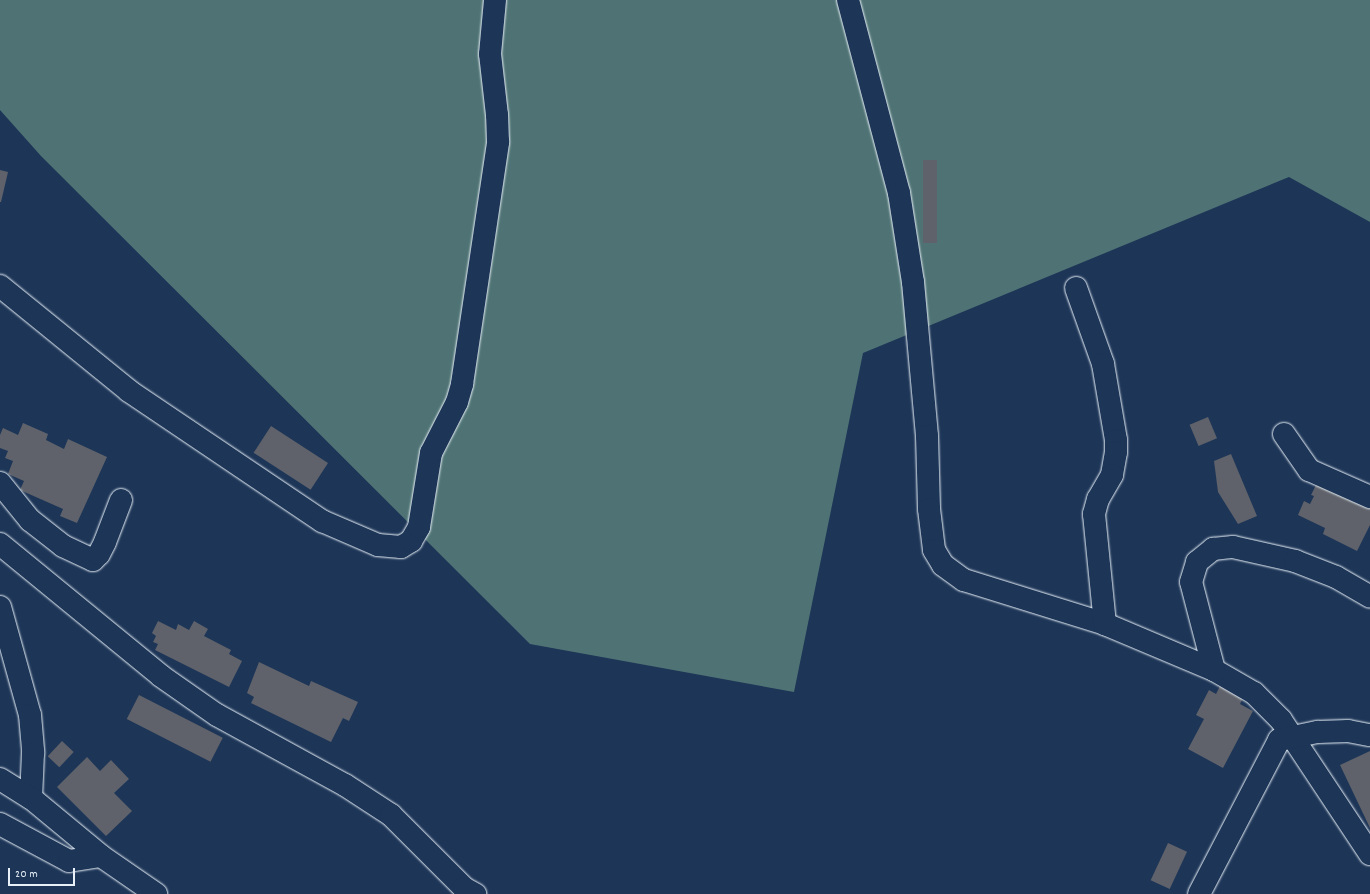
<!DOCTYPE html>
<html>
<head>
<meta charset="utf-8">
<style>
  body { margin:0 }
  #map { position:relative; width:1370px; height:894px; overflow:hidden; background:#1d3557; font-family:Dekko,sans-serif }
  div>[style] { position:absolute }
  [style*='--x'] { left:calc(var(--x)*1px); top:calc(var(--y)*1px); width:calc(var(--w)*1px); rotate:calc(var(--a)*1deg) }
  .green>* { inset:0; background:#4f7374 }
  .building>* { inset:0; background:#5f626a; transform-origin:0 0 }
  .roads { filter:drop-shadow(0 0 1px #e8f1f8) drop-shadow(0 0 1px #e8f1f8) }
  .minor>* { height:22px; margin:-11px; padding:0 11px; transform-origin:11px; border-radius:11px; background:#1d3557 }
  .secondary>* { height:22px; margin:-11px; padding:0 11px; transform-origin:11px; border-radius:11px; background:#1d3557 }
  span { translate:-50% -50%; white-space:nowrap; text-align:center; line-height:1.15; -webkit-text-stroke:3px #1d3557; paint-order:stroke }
  .scale { position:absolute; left:8px; top:868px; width:67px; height:18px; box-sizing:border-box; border:2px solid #e8f1f8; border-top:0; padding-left:5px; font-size:12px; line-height:14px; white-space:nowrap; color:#e8f1f8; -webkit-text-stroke:3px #1d3557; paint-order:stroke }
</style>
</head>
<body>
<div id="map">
  <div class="green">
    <i style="clip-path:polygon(0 0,1370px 0,1370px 222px,1289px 177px,863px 353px,794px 692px,530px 644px,41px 156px,0 110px)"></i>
  </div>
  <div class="building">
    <i style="left:923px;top:160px;width:14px;height:83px"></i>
    <i style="clip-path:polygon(0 170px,8px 172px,1px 202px,0 202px)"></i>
    <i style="left:1208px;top:417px;width:23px;height:20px;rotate:67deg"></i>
    <i style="clip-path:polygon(23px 423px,48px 434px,46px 440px,64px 449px,68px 439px,107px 457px,77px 523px,60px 516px,63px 509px,20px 490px,24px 481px,8px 474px,13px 461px,5px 458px,8px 451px,0 448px,0 435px,3px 428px,18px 435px)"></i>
    <i style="left:271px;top:426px;width:68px;height:32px;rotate:33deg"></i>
    <i style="clip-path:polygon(1231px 454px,1257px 516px,1238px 524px,1218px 492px,1214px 461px)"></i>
    <i style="clip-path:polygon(1317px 483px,1370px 506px,1370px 525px,1357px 551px,1323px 534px,1325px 528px,1298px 515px,1304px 501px,1310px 504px,1314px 496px,1311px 495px)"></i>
    <i style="clip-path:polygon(158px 621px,176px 630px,178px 624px,189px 630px,194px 621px,208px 629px,204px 636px,231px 650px,229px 654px,242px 661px,229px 687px,155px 650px,158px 644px,153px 642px,156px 636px,152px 633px)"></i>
    <i style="clip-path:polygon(259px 662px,309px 686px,311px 681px,358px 702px,349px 721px,343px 718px,331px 742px,251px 703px,254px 697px,247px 693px)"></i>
    <i style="clip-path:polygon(1221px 684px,1244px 696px,1240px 704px,1253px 711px,1223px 768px,1188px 749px,1204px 719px,1196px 715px,1209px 690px,1216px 694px)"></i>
    <i style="left:139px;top:695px;width:94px;height:27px;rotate:27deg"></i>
    <i style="left:62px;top:741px;width:16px;height:21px;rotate:43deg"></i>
    <i style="clip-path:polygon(1370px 751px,1370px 828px,1340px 765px)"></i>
    <i style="clip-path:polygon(87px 757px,100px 771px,111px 760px,129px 779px,114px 793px,132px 811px,106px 836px,57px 787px)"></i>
    <i style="left:1168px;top:843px;width:21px;height:41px;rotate:25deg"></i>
  </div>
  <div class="roads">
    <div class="minor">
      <i style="--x:848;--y:0;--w:200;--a:75.2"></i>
      <i style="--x:899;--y:193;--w:90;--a:81.1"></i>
      <i style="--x:913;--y:282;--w:155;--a:84.8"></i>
      <i style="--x:927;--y:436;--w:73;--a:88.4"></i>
      <i style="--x:929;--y:509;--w:41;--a:83"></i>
      <i style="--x:934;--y:550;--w:17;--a:59"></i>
      <i style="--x:943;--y:565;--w:26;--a:36"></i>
      <i style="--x:964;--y:580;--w:148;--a:17.3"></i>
      <i style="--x:1105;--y:624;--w:118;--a:22.9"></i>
      <i style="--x:1214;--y:670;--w:46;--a:29.9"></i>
      <i style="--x:1254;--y:693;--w:38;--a:45"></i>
      <i style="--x:1281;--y:720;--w:161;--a:56.4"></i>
      <i style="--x:0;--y:286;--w:166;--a:39.1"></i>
      <i style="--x:129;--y:391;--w:233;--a:34"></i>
      <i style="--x:322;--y:521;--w:61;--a:23.2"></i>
      <i style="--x:378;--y:545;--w:23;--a:5"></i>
      <i style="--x:401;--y:547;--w:12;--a:-31"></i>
      <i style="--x:411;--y:541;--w:16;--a:-60"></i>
      <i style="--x:419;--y:527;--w:75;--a:-80.8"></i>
      <i style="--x:431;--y:453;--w:57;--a:-63"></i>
      <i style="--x:457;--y:402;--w:19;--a:-74"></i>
      <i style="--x:462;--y:384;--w:245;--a:-81.5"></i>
      <i style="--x:498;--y:142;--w:27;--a:-92"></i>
      <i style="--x:497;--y:115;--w:61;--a:-96.5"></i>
      <i style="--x:490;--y:54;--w:54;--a:-84.7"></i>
      <i style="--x:1076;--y:288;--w:81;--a:70.4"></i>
      <i style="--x:1103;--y:364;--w:77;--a:80.3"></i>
      <i style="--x:1116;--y:440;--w:12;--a:90"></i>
      <i style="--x:1116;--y:452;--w:23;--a:100"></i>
      <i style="--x:1112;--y:475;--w:28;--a:120"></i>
      <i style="--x:1098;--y:499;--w:16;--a:105"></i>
      <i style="--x:1094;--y:514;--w:111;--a:84.3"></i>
      <i style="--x:1284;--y:434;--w:44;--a:55.2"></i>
      <i style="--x:1309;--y:470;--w:67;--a:23.9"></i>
      <i style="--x:0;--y:483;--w:48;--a:51"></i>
      <i style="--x:30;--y:520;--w:42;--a:38.2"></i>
      <i style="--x:63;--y:546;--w:33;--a:25"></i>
      <i style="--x:93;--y:560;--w:8;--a:-45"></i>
      <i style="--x:99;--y:554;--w:13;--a:-63"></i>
      <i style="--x:105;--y:542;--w:45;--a:-69.1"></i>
      <i style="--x:0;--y:544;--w:208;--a:39.3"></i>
      <i style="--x:161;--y:676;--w:68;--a:34.9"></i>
      <i style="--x:217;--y:715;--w:146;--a:28.7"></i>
      <i style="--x:345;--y:785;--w:55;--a:33.1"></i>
      <i style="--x:391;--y:815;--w:103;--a:45"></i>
      <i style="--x:464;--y:888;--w:13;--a:29"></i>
      <i style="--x:0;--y:607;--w:112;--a:74.5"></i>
      <i style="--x:30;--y:715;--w:38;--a:85"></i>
      <i style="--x:33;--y:753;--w:45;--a:92.5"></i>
      <i style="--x:1214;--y:670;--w:91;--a:-104.6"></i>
      <i style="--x:1191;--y:582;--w:21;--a:-73"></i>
      <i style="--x:1197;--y:562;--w:21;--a:-39"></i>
      <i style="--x:1213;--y:549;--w:20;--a:-6"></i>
      <i style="--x:1233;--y:547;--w:64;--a:12.7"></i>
      <i style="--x:1295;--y:561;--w:44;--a:21.3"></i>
      <i style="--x:1336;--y:577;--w:39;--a:30"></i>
      <i style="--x:0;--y:824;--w:78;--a:28.2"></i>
      <i style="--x:69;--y:861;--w:32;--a:-9"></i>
      <i style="--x:1199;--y:894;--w:174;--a:-62.5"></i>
      <i style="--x:1279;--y:740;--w:40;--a:-12"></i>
      <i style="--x:1318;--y:732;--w:30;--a:-2"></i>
      <i style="--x:1348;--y:731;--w:21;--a:11"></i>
    </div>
    <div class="secondary">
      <i style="--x:0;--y:779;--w:36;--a:32"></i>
      <i style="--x:31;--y:798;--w:91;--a:39.6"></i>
      <i style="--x:101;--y:856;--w:67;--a:34.6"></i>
    </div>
  </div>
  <div class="scale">20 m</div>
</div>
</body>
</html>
